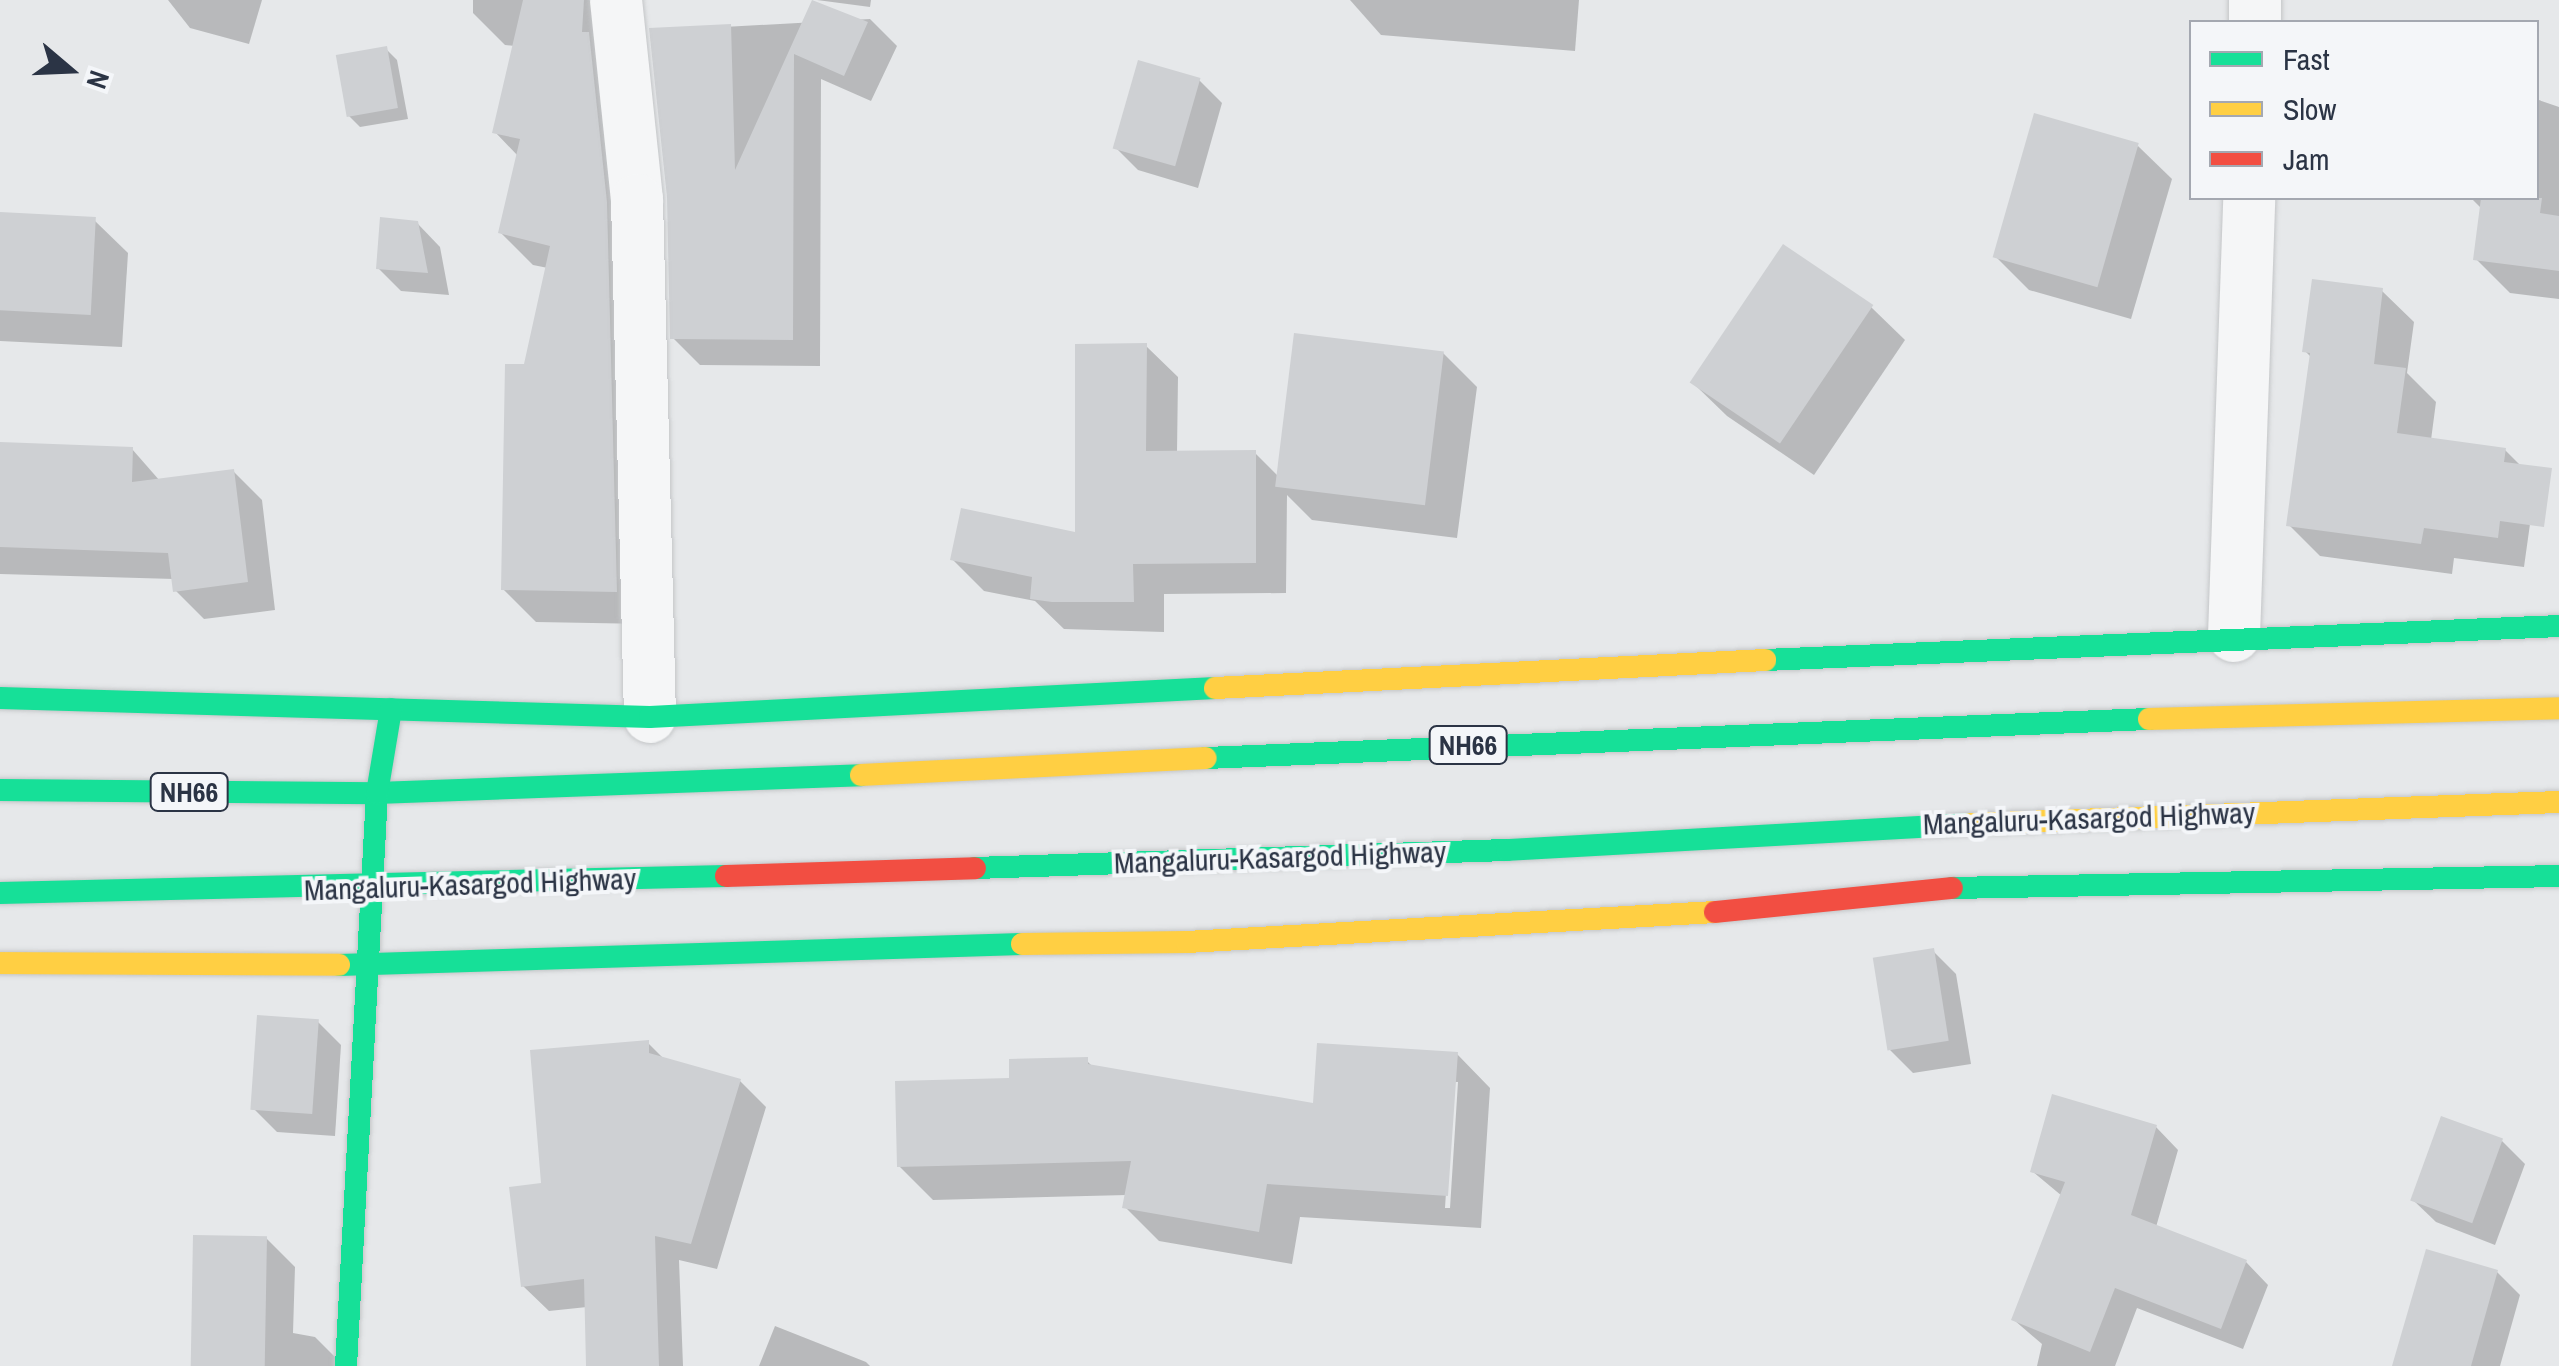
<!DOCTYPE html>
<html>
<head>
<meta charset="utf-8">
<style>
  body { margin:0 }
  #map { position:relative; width:2559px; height:1366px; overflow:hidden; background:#e6e8ea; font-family:"Archivo Narrow",sans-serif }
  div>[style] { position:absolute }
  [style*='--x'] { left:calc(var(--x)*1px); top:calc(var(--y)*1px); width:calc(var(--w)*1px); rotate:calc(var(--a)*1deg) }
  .shadow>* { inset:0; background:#0003 }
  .building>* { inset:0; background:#ced0d3; transform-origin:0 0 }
  .roads { filter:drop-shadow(0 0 2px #c4c6c8) drop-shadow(0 0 2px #c4c6c8) }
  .street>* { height:52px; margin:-26px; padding:0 26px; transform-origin:26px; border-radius:26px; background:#f5f6f7 }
  .fast>* { height:22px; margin:-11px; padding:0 11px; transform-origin:11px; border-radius:11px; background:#16e098 }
  .slow>* { height:22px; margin:-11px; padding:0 11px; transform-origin:11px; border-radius:11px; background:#ffcf43 }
  .jam>* { height:22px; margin:-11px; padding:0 11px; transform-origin:11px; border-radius:11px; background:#f24e42 }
  span { translate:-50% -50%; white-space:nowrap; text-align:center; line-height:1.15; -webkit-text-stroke:8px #f4f6f9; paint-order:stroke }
  .shield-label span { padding:2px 8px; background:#f4f6f9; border:2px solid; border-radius:8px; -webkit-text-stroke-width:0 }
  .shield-label { font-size:28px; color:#2b3445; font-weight:700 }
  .street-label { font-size:30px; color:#2b3445 }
  .legend { position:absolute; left:2189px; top:20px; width:350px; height:180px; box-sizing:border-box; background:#f4f6f9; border:2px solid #a4a8b1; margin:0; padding:12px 18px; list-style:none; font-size:30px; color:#2b3445 }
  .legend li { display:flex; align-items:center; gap:20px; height:50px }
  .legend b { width:50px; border:2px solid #a4a8b1 }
  .north { position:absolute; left:20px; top:20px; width:100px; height:100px; -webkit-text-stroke:8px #f4f6f9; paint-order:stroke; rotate:109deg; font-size:28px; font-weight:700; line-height:40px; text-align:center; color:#2b3445 }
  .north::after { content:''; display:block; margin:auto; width:35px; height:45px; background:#2b3445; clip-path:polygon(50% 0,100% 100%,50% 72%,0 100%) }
</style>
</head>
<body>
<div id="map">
  <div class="shadow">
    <i style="clip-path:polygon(168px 0,262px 0,249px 44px,190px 28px)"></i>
    <i style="clip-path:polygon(473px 0,617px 0,648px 624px,536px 622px,503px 589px,548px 268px,533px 265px,500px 232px,518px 156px,495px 132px,515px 46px,505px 45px,473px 13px)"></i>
    <i style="clip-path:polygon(817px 0,871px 0,870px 7px)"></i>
    <i style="clip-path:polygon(1350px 0,1579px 0,1575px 51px,1381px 35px)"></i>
    <i style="clip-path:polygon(870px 19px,897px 46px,871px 101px,821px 79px,820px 366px,700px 365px,673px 338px,669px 197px,652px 31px)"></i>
    <i style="clip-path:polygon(386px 49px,397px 60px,408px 119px,360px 127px,349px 116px)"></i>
    <i style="clip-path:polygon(1199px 80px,1222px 103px,1198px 188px,1138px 170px,1115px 147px)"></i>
    <i style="clip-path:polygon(2536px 99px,2559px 107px,2559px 299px,2510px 293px,2476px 259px,2482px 209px,2471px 198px,2536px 198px)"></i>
    <i style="clip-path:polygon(2138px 146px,2172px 179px,2131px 319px,2029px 290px,1995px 256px)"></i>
    <i style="clip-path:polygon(0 214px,94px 220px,128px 253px,122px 347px,0 341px)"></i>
    <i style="clip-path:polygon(417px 223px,440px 247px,449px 295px,401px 291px,378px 268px)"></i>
    <i style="clip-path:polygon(2382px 291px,2414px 322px,2407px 373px,2436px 402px,2431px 440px,2505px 450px,2536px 481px,2524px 567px,2454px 558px,2452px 574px,2320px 556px,2289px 525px,2312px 358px,2305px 351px)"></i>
    <i style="clip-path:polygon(1871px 307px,1905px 340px,1814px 475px,1727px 416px,1693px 383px)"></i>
    <i style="clip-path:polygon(1146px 346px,1178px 377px,1177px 453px,1255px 453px,1279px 477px,1443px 353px,1477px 387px,1457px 538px,1312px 520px,1287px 495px,1286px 593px,1164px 594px,1164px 632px,1064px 629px,1035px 601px,984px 591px,953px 560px,1078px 535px)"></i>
    <i style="clip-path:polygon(0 445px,132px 449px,160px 481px,233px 471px,262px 500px,275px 610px,204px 619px,175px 590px,174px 579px,0 574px)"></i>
    <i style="clip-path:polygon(1933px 951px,1956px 974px,1971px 1064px,1913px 1073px,1890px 1050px)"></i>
    <i style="clip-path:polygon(318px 1022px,341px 1045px,335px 1136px,277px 1132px,254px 1109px)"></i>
    <i style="clip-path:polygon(648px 1043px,664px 1059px,740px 1081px,766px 1107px,717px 1269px,679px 1260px,683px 1366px,588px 1366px,587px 1307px,549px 1311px,523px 1286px,543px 1185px)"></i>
    <i style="clip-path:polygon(evenodd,1457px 1054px,1490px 1088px,1481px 1228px,1300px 1217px,1292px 1264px,1159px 1241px,1125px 1207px,1127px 1195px,933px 1200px,899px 1166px,1011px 1081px,1086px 1060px,1094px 1068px,1315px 1106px,1457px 1054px,1453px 1082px,1458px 1082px,1450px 1208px,1445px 1208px,1453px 1082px)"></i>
    <i style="clip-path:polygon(2156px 1127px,2178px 1150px,2156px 1227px,2246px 1262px,2268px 1285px,2243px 1349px,2137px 1308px,2115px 1366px,2037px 1366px,2042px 1344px,2014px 1320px,2062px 1196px,2032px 1171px)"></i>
    <i style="clip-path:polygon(2502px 1141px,2525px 1164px,2495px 1245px,2436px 1222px,2412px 1199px)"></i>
    <i style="clip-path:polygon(266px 1238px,295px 1267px,293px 1333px,315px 1337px,344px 1366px,192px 1366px)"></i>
    <i style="clip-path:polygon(2497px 1272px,2520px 1295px,2500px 1366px,2400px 1366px)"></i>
    <i style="clip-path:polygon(775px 1326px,866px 1362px,870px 1366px,759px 1366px)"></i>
  </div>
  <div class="building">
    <i style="clip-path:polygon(523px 0,584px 0,582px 32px,589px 32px,607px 202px,617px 592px,501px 590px,505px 364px,524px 364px,550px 246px,498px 233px,520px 139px,492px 133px)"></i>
    <i style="clip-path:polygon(812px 0,868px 22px,844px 76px,794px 54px,793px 340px,670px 339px,667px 197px,649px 28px,731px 24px,735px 170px)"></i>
    <i style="left:387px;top:46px;width:63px;height:52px;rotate:80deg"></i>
    <i style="left:1138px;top:60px;width:65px;height:92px;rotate:16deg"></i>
    <i style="left:2034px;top:113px;width:109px;height:150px;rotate:16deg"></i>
    <i style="clip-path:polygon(2481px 198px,2542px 198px,2540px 213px,2559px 216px,2559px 271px,2473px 260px)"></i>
    <i style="left:0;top:212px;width:96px;height:98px;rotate:3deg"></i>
    <i style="clip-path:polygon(380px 217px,418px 221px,428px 273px,376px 269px)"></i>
    <i style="left:1783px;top:244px;width:109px;height:167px;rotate:34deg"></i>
    <i style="clip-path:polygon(2312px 279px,2383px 288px,2374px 364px,2406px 368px,2397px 433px,2506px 448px,2504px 462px,2552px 468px,2544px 527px,2500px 521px,2498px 538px,2424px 528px,2421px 544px,2286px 526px,2310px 353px,2302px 352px)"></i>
    <i style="left:1294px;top:333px;width:151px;height:155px;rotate:7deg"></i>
    <i style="clip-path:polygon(1147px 343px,1146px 451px,1256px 450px,1256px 563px,1133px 564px,1134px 602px,1052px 602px,1030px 599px,1032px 577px,950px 560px,961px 508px,1075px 532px,1075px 344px)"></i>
    <i style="clip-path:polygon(0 442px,133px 447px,132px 482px,234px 469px,248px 582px,173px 592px,168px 553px,0 547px)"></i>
    <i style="left:1934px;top:948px;width:94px;height:62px;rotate:81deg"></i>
    <i style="left:257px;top:1015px;width:62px;height:95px;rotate:4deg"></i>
    <i style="clip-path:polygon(649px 1040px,649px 1053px,741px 1079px,691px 1244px,655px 1236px,659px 1366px,586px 1366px,584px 1279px,521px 1287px,509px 1187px,541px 1183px,530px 1050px)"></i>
    <i style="clip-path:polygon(1317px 1043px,1458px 1052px,1448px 1196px,1267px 1184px,1259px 1232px,1122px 1208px,1131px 1161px,897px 1167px,895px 1081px,1009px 1078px,1009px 1059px,1088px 1057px,1088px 1064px,1313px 1103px)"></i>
    <i style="clip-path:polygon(2052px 1094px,2157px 1125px,2131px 1215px,2247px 1260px,2221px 1329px,2115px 1288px,2090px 1352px,2011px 1320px,2065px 1182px,2030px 1172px)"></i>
    <i style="left:2441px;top:1116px;width:66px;height:90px;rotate:20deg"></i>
    <i style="left:193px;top:1235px;width:74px;height:131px;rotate:1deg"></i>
    <i style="clip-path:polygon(2426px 1249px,2498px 1270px,2471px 1366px,2392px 1366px)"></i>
  </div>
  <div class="roads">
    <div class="street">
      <i style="--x:616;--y:0;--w:201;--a:84"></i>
      <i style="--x:637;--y:200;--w:517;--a:88.56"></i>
      <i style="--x:2255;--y:22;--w:22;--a:-90"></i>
      <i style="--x:2234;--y:636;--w:438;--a:-88"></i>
    </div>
    <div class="fast">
      <i style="--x:1765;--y:660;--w:795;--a:-2.45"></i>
      <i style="--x:0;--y:698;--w:650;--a:1.67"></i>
      <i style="--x:650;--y:717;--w:566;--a:-2.94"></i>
      <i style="--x:1206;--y:758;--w:944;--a:-2.37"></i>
      <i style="--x:0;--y:790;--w:377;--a:0.5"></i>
      <i style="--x:377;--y:793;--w:484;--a:-2.1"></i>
      <i style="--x:975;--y:868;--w:532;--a:-1.94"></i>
      <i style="--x:1507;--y:850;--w:464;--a:-3.2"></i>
      <i style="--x:1952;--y:888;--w:607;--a:-1.13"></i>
      <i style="--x:0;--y:893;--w:726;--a:-1.34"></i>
      <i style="--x:339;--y:965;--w:683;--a:-1.76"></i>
      <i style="--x:346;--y:1366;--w:574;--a:-86.9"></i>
      <i style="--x:377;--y:793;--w:85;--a:-80.5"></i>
    </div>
    <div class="slow">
      <i style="--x:1215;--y:688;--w:551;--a:-2.91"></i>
      <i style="--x:2149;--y:719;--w:410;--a:-1.5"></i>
      <i style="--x:861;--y:775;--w:345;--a:-2.8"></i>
      <i style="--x:1970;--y:824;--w:589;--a:-2.14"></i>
      <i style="--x:1022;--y:944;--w:165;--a:-0.7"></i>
      <i style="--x:1187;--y:942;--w:529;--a:-3.25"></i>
      <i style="--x:0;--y:963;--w:339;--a:0.3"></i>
    </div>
    <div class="jam">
      <i style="--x:726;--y:876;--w:249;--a:-1.8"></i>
      <i style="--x:1715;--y:912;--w:238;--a:-5.8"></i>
    </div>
  </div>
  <div class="shield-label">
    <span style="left:1468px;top:745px">NH66</span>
    <span style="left:189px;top:792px">NH66</span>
  </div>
  <div class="street-label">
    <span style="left:2089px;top:818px;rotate:-2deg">Mangaluru-Kasargod Highway</span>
    <span style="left:1280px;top:857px;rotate:-2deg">Mangaluru-Kasargod Highway</span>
    <span style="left:470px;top:884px;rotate:-2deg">Mangaluru-Kasargod Highway</span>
  </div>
  <ul class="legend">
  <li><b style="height:12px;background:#16e098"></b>Fast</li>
  <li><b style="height:12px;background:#ffcf43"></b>Slow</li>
  <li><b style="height:12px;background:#f24e42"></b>Jam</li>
  </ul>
  <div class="north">N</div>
</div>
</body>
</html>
